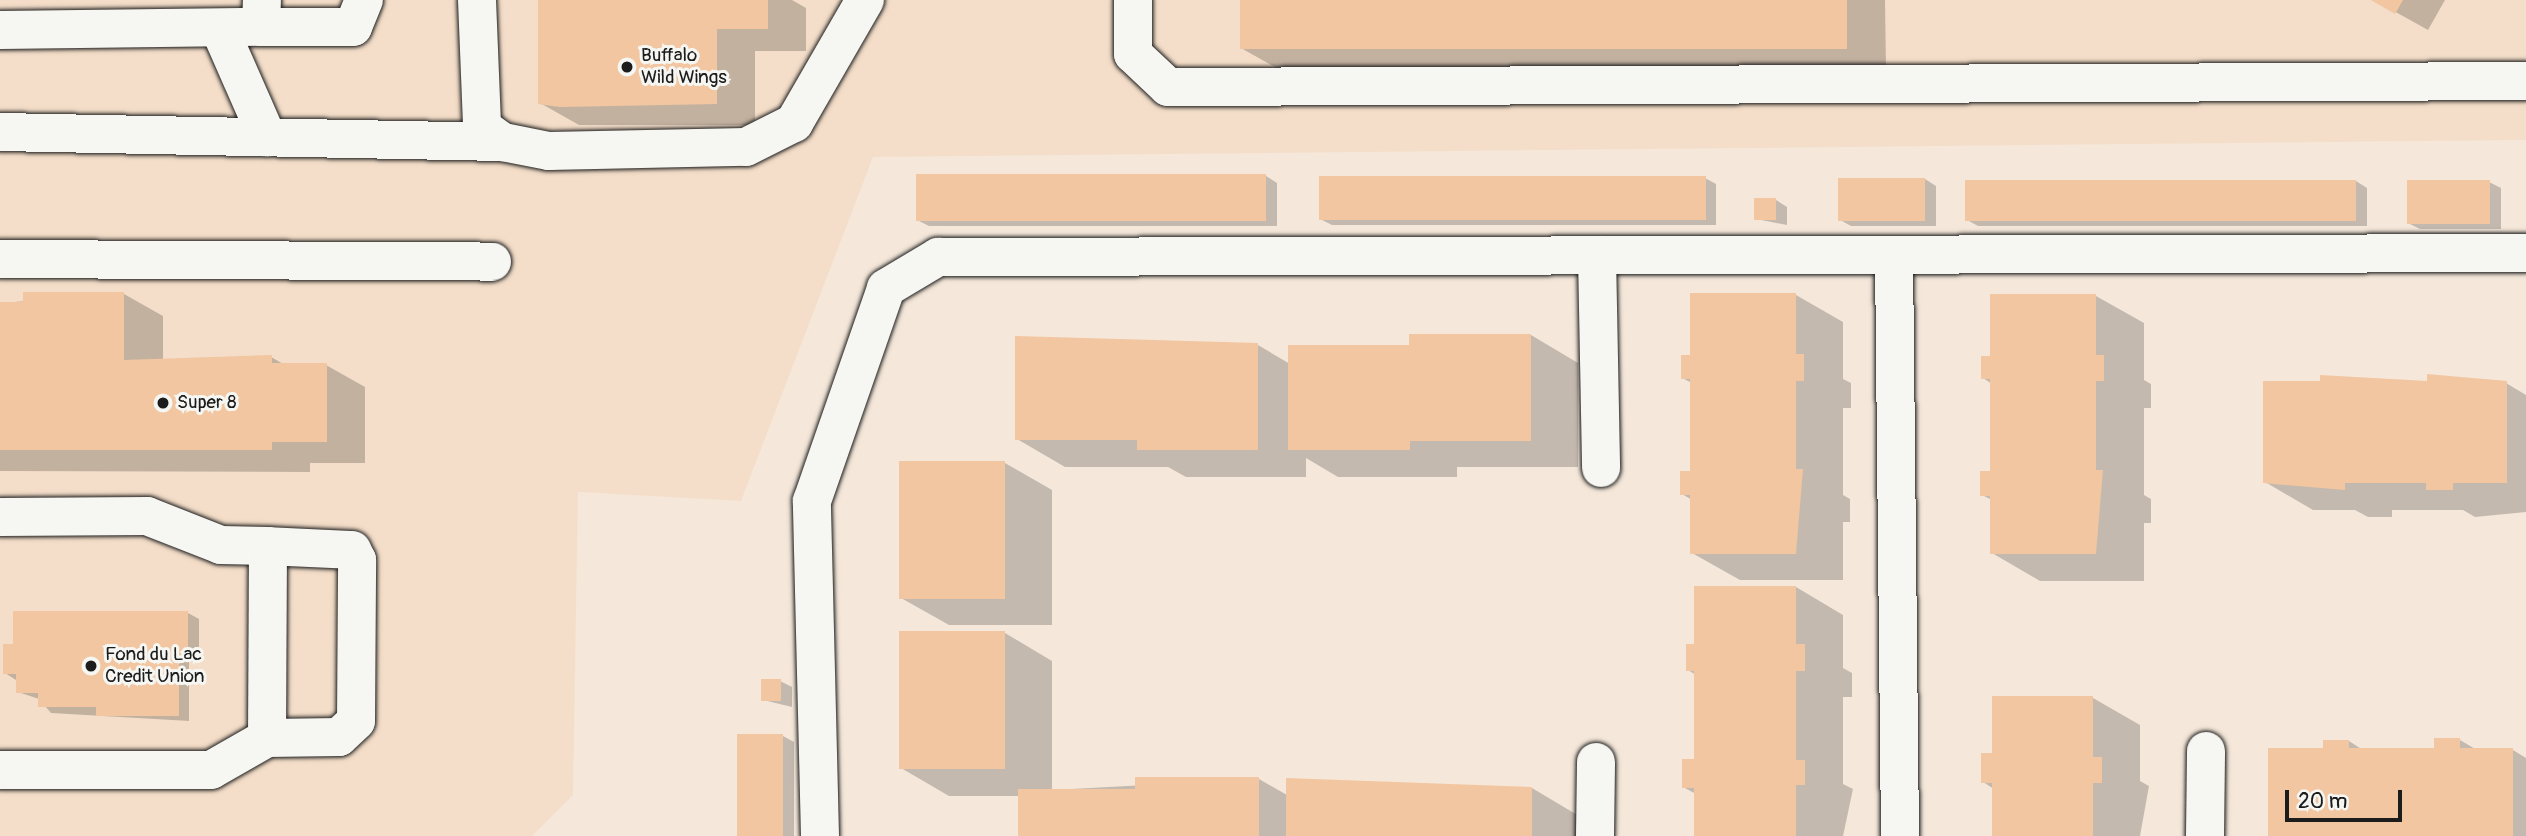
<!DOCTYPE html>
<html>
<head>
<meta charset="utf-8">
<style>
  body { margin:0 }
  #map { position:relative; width:2526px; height:836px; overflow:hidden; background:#f5e8da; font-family:Pangolin,sans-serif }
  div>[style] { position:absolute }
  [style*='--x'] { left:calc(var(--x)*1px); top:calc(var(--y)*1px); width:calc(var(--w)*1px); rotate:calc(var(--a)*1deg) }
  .built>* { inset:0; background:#f4dec9 }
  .shadow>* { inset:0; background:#0003 }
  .building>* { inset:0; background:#f2c6a1; transform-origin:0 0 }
  .roads { filter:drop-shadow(0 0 2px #1c1c1c) drop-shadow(0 0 2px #1c1c1c) }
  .minor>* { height:38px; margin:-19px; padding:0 19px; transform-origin:19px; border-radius:19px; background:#f6f6f2 }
  .dots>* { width:19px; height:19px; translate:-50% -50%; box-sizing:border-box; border:4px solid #f6f6f2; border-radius:50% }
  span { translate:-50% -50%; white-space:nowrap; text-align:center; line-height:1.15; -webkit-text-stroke:6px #f6f6f2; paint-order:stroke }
  .poi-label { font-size:19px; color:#1c1c1c }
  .left { translate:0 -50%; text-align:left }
  .scale { position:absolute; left:2285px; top:790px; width:117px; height:32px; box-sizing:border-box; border:4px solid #1c1c1c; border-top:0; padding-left:9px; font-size:21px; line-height:24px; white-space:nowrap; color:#1c1c1c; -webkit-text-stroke:5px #f6f6f2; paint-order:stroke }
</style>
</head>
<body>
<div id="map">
  <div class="built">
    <i style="clip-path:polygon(0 0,2526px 0,2526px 140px,873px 157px,741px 501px,578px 492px,573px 795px,532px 836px,0 836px)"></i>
  </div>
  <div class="shadow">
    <i style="clip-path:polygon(540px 0,792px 0,806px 8px,806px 51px,755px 51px,755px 125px,579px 125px,540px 103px)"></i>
    <i style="clip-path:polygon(1241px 0,1885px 0,1886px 67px,1280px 70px,1241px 48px)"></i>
    <i style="clip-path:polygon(2374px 0,2445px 0,2428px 30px)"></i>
    <i style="clip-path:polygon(1266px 176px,1277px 183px,1277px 226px,929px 226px,917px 220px)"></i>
    <i style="clip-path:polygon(1705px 178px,1716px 184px,1716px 225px,1332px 225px,1320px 219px)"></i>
    <i style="clip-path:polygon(1925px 179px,1936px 186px,1936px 226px,1851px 226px,1840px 220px)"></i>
    <i style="clip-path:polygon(2356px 181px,2367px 188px,2367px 226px,1978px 226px,1967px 220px)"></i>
    <i style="clip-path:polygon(2489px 182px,2501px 188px,2501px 229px,2420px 229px,2408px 223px)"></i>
    <i style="clip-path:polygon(1776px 200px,1787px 207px,1787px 225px,1756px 219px)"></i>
    <i style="clip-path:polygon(124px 294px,163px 316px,163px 360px,271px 357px,285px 365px,326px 365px,365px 387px,365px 463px,310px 463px,310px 472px,0 471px,0 303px)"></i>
    <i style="clip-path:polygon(1796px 295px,1843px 322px,1843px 379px,1851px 383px,1851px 408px,1843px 408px,1843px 495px,1850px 499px,1850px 522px,1843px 522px,1843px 580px,1740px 580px,1692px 553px,1692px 500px,1682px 494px,1692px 472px,1692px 383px,1682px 378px,1692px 357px)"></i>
    <i style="clip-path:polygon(2096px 296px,2144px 323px,2144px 380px,2151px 384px,2151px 408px,2144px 408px,2144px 495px,2151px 499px,2151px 523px,2144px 523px,2144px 581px,2040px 581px,1992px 553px,1992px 500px,1982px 495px,1992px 473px,1992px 384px,1983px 378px,1992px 358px)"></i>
    <i style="clip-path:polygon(1531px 335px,1578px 363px,1578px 467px,1457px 467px,1457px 477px,1338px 477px,1306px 458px,1306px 477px,1186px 477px,1168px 467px,1065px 467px,1017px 439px,1258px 345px,1290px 364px)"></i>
    <i style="clip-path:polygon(2429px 376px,2506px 383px,2526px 395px,2526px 512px,2475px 517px,2463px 510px,2392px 510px,2392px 517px,2368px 517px,2355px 510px,2313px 510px,2265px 482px,2429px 383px)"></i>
    <i style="clip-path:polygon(1005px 463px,1052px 490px,1052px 625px,949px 625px,901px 598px)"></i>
    <i style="clip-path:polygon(1796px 587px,1843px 615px,1843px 668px,1852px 673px,1852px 697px,1843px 697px,1843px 784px,1853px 789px,1843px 836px,1696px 836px,1696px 794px,1683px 787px,1696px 760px,1696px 675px,1688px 670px,1696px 646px)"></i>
    <i style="clip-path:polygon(188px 613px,199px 619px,199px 662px,189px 662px,189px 721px,51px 713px,39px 699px,18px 692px,16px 680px,5px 673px)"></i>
    <i style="clip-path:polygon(1005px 633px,1052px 661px,1052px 790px,1259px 779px,1287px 795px,1532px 788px,1579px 816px,1579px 836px,1020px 836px,1020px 796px,949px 796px,901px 768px)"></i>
    <i style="clip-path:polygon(780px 681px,792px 687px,792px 707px,763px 700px)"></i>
    <i style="clip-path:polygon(2093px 698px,2140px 725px,2140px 781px,2149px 786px,2140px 836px,1994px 836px,1994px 789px,1983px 782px,1994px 755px)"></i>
    <i style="clip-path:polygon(783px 736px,794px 742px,794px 836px,739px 836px)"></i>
    <i style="clip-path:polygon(2460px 740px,2477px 750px,2513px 750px,2526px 758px,2526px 836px,2270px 836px,2325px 750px,2349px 741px,2363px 750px,2436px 750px)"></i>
  </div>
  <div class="building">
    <i style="clip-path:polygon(538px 0,768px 0,768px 29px,717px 29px,717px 104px,560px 107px,538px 104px)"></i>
    <i style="left:1240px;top:0;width:607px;height:49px"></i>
    <i style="clip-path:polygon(2371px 0,2403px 0,2395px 14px)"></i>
    <i style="left:916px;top:174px;width:350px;height:47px"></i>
    <i style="left:1319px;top:176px;width:387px;height:44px"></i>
    <i style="left:1838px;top:178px;width:87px;height:43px"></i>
    <i style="left:1965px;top:180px;width:391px;height:41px"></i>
    <i style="left:2407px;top:180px;width:83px;height:44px"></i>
    <i style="left:1754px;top:198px;width:22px;height:22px"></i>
    <i style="clip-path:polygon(23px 292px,124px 292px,124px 360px,272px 355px,272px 363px,327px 363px,327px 442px,272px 442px,272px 450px,0 450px,0 302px,23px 302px)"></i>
    <i style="clip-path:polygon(1690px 293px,1796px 293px,1796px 354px,1804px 354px,1804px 381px,1796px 381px,1796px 469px,1803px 469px,1796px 554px,1690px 554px,1690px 495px,1680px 495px,1680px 471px,1690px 471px,1690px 379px,1681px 379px,1681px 355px,1690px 355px)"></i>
    <i style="clip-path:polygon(1990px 294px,2096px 294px,2096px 355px,2104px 355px,2104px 381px,2096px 381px,2096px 470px,2103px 470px,2096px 554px,1990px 554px,1990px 496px,1980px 496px,1980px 471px,1990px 471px,1990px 379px,1981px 379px,1981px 356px,1990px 356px)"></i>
    <i style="clip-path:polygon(1409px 334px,1531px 334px,1531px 441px,1410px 441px,1410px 450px,1288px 450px,1288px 345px,1409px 345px)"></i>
    <i style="clip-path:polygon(1015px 336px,1258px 343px,1258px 450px,1137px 450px,1137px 440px,1015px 440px)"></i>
    <i style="clip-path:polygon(2427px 374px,2507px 381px,2507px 483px,2453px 483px,2453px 490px,2426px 490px,2426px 483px,2345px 483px,2345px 490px,2263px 483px,2263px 381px,2320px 381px,2320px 375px,2427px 381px)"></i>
    <i style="left:899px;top:461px;width:106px;height:138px"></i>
    <i style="clip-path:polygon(1694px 586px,1796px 586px,1796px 644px,1805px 644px,1805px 671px,1796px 671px,1796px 760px,1805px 760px,1805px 785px,1796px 785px,1796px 836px,1694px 836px,1694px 788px,1682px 788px,1682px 759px,1694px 759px,1694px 671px,1686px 671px,1686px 644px,1694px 644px)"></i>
    <i style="clip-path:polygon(13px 611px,188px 611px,188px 656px,179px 656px,179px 716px,96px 716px,96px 707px,38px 707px,38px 693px,16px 693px,16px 674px,3px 674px,3px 644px,13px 644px)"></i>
    <i style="left:899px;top:631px;width:106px;height:138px"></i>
    <i style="left:761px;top:679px;width:20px;height:22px"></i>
    <i style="clip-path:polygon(1992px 696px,2093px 696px,2093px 757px,2102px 757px,2102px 783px,2093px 783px,2093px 836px,1992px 836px,1992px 783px,1981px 783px,1981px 753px,1992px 753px)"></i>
    <i style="left:737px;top:734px;width:46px;height:102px"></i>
    <i style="clip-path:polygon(2434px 738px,2460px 738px,2460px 748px,2513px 748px,2513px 836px,2268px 836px,2268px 748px,2323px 748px,2323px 740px,2349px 740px,2349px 748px,2434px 748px)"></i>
    <i style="clip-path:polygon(1135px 777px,1259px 777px,1259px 836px,1018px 836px,1018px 789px,1135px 789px)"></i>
    <i style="clip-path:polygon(1286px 778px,1532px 787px,1532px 836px,1286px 836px)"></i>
  </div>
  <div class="roads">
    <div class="minor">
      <i style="--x:477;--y:0;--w:127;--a:87.7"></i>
      <i style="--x:482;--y:127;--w:26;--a:36"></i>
      <i style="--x:503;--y:142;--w:47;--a:11.1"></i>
      <i style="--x:549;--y:151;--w:197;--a:-1.2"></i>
      <i style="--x:746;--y:147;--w:54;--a:-26.6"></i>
      <i style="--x:794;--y:123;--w:142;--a:-60"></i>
      <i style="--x:1133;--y:0;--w:54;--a:90"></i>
      <i style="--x:1133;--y:54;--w:48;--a:43.3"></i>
      <i style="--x:1168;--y:87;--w:1358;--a:-0.25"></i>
      <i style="--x:261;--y:27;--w:92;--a:0"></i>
      <i style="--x:353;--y:27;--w:29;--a:-68"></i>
      <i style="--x:0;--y:30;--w:261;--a:-0.7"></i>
      <i style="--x:261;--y:27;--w:27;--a:-88"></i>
      <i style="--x:221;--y:32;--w:115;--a:66.3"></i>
      <i style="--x:0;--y:132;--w:503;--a:1.14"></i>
      <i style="--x:1597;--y:255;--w:213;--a:88.9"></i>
      <i style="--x:1894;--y:255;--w:581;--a:89.41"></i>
      <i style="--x:0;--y:259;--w:492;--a:0.3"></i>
      <i style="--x:0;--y:517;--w:147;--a:-0.4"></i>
      <i style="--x:147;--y:516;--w:79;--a:21.4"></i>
      <i style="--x:221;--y:545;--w:47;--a:1.2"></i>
      <i style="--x:0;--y:770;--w:211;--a:0"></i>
      <i style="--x:211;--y:770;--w:64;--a:-29.7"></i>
      <i style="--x:267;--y:738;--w:72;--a:-0.8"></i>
      <i style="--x:339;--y:737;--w:23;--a:-43"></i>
      <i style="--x:356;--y:721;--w:161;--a:-89.6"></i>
      <i style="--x:357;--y:560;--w:11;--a:-117"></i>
      <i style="--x:352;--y:550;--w:84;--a:-177.3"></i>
      <i style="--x:268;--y:546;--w:192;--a:90.3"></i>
      <i style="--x:820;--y:836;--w:335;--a:-91.4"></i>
      <i style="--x:812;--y:501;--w:225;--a:-70.8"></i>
      <i style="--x:886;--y:288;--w:61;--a:-30.8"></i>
      <i style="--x:938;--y:257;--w:1588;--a:-0.14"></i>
      <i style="--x:1595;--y:836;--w:74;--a:-89.2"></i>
      <i style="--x:2205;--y:836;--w:85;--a:-89.3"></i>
    </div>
  </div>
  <div class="dots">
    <i style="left:627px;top:67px;background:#1c1c1c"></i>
    <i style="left:163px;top:403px;background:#1c1c1c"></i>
    <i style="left:91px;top:666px;background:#1c1c1c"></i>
  </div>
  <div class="poi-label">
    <span class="left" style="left:641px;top:67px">Buffalo<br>Wild Wings</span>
    <span class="left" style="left:177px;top:403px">Super 8</span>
    <span class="left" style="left:105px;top:666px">Fond du Lac<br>Credit Union</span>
  </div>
  <div class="scale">20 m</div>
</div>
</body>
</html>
